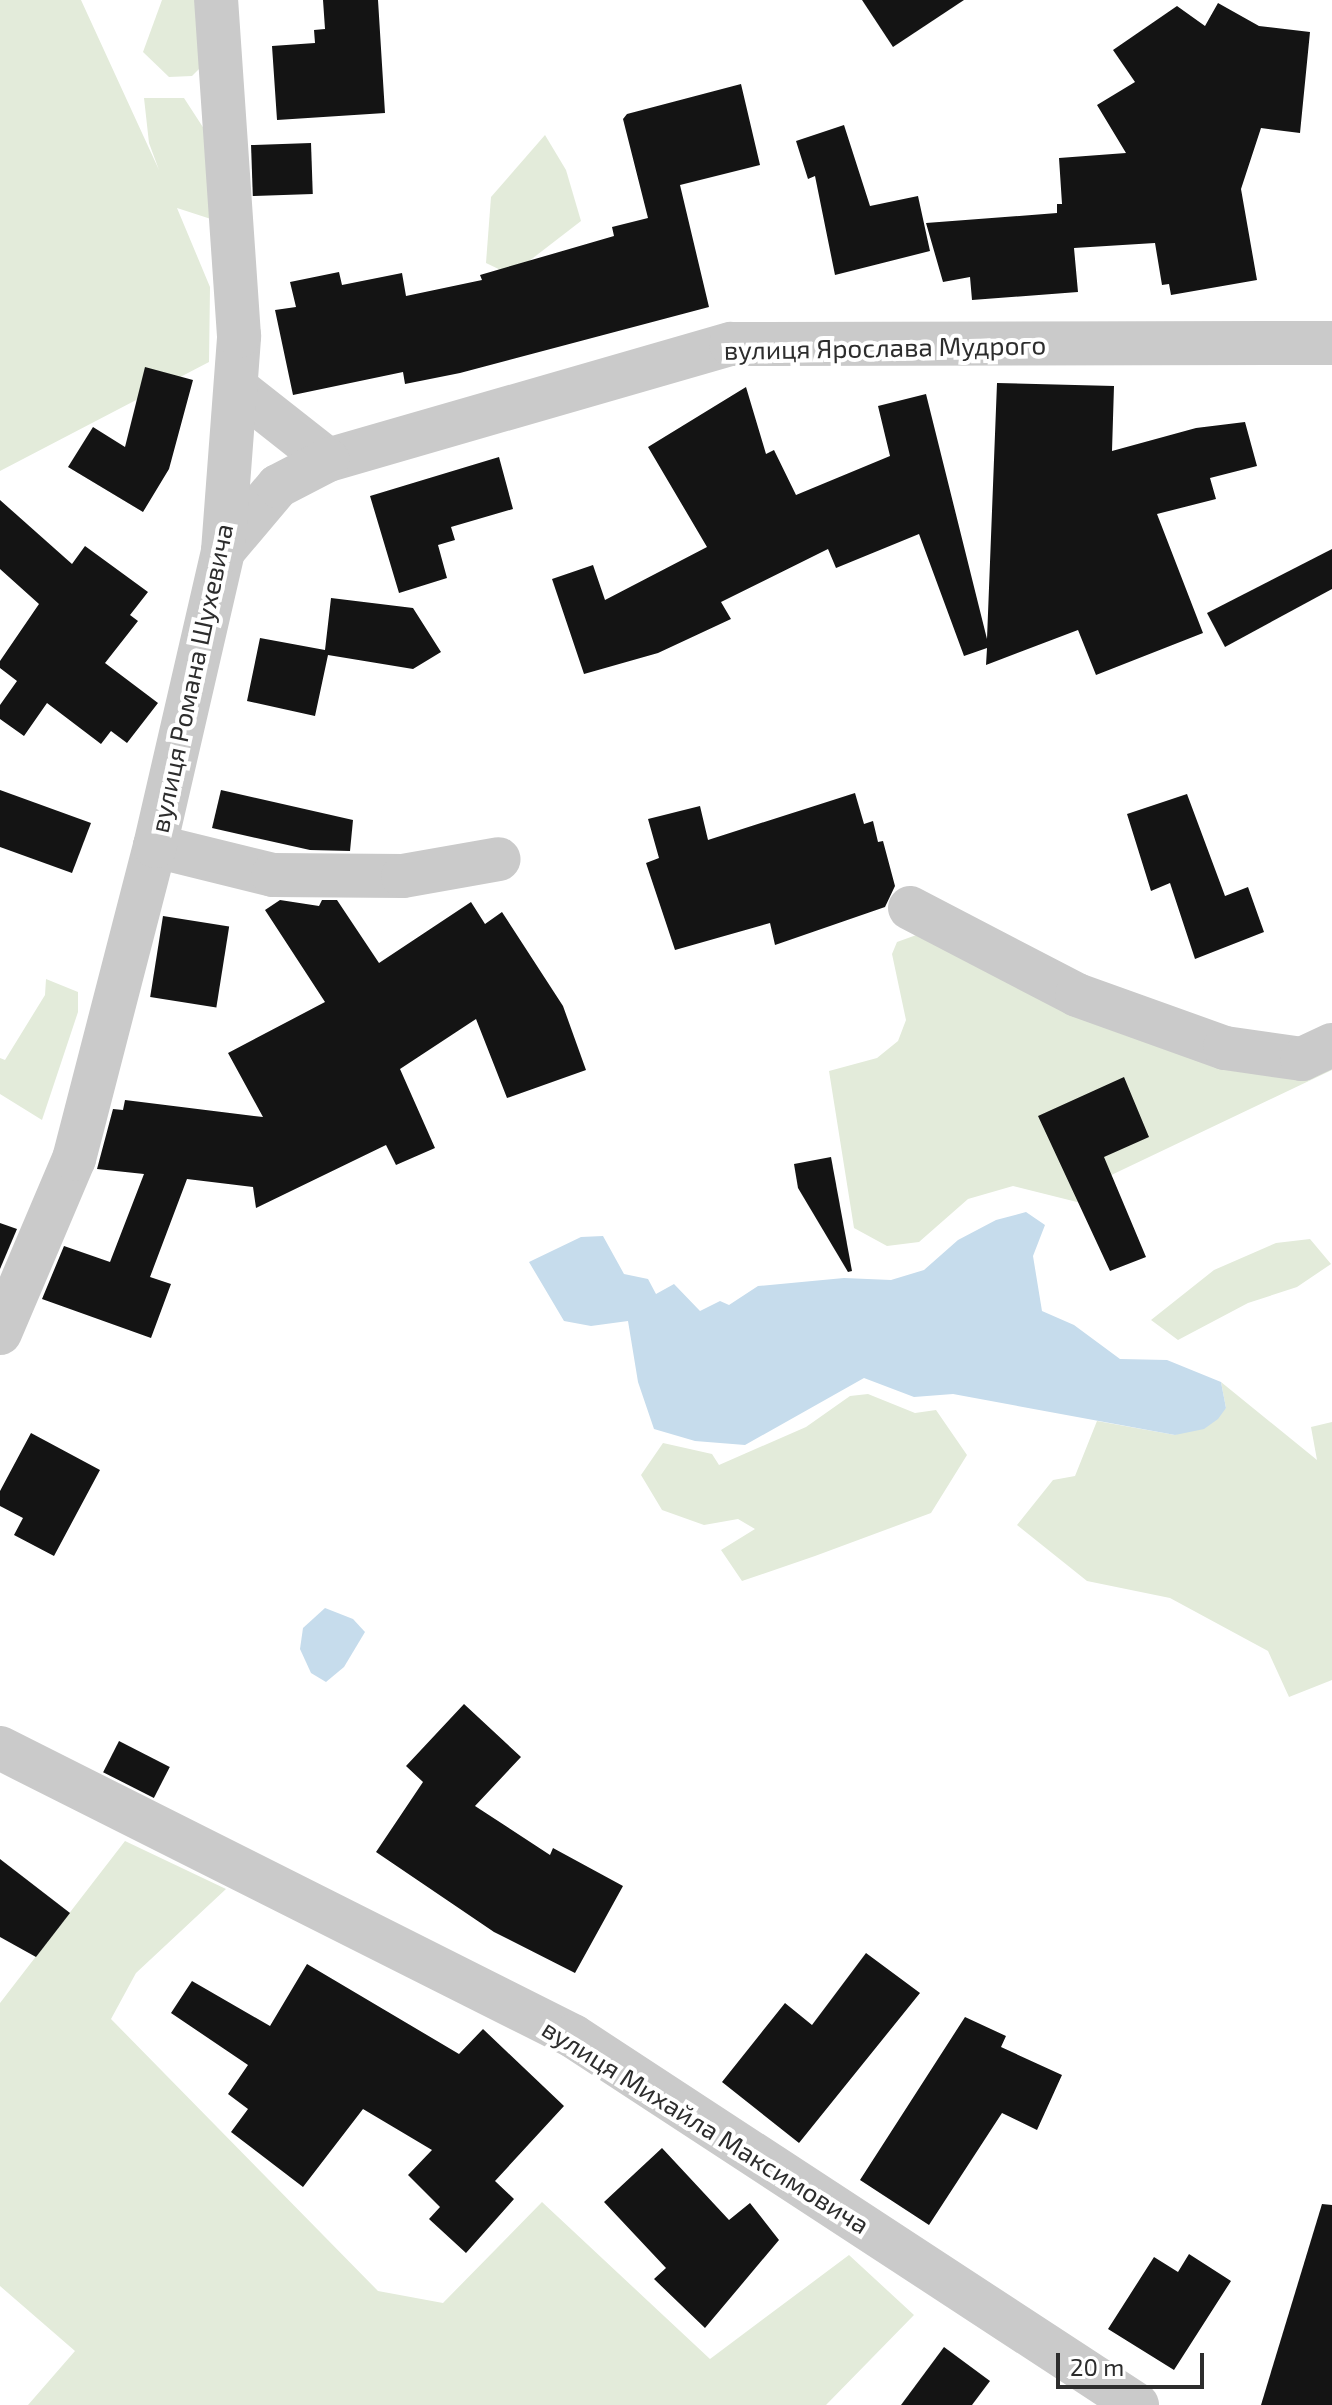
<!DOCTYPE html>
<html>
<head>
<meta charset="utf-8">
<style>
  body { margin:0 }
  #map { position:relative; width:1332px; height:2405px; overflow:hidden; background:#fff; font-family:"Exo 2",sans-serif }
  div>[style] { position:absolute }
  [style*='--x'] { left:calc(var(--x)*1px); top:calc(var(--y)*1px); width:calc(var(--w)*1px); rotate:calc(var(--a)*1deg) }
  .green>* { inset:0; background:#e3ebda }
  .water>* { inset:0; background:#c6dcec }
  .building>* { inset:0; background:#141414; transform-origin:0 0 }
  .minor>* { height:44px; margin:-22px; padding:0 22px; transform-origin:22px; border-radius:22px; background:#cacaca }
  span { translate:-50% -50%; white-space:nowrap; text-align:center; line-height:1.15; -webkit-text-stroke:8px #fff; paint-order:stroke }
  .street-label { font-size:26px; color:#2d2d2d }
  .scale { position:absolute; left:1056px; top:2353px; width:148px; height:36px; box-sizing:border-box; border:4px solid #2d2d2d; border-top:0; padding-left:10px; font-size:24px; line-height:28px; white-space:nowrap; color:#2d2d2d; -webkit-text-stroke:6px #fff; paint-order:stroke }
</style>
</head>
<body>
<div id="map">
  <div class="green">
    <i style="clip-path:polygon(0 0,81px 0,159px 170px,149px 143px,144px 98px,184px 98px,221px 155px,214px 220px,177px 208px,210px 287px,209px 362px,0 471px)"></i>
    <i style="clip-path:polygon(162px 0,205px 0,208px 60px,192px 76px,169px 77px,143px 52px)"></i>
    <i style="clip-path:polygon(545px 135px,566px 170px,581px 221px,511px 275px,486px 263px,491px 197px)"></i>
    <i style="clip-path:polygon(933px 929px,1332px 1063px,1332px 1070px,1084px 1188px,1085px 1204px,1013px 1186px,968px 1199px,919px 1242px,887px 1246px,854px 1228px,829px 1071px,877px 1058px,898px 1041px,906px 1020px,892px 954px,897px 942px)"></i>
    <i style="clip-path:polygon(46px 979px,78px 992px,78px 1012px,42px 1120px,0 1094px,0 1058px,5px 1060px,45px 995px)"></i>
    <i style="clip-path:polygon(1310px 1239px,1331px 1264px,1297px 1287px,1248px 1303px,1178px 1340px,1151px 1320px,1214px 1270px,1276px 1243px)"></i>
    <i style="clip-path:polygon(1221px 1382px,1317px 1460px,1311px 1427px,1332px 1422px,1332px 1680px,1289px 1697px,1268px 1651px,1170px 1598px,1087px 1581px,1017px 1525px,1053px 1480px,1075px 1476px,1097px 1421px,1175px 1435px,1226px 1408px)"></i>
    <i style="clip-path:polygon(868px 1394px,915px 1413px,936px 1410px,967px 1455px,931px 1513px,815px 1556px,742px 1581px,721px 1550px,755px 1529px,738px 1519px,704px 1525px,662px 1510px,641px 1475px,663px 1443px,712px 1454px,719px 1465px,806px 1427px,850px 1396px)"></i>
    <i style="clip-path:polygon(125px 1841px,226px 1889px,136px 1973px,111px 2019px,378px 2291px,443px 2303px,542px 2202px,710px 2359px,849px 2255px,914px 2315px,826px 2405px,28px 2405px,75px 2351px,0 2286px,0 2003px)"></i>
  </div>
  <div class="water">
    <i style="clip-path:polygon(1026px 1212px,1045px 1225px,1033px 1256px,1042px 1311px,1074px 1325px,1120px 1359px,1167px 1360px,1221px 1382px,1226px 1408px,1218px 1419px,1204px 1429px,1175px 1435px,953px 1394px,914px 1397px,864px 1378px,745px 1445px,695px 1441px,654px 1429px,638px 1382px,628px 1321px,591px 1326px,564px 1321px,529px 1262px,581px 1237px,603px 1236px,624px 1274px,648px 1279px,656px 1294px,674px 1284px,700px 1311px,720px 1301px,729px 1305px,758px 1286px,844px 1278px,891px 1280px,924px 1270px,958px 1240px,996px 1220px)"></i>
    <i style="clip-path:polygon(325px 1608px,353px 1619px,365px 1632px,344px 1667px,326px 1682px,311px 1673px,300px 1649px,303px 1628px)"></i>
  </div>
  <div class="building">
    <i style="clip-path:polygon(323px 0,378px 0,385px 113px,277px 120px,272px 46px,315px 43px,314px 30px,325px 29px)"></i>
    <i style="clip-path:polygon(862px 0,964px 0,893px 47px)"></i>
    <i style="clip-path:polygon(1218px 3px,1259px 26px,1310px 32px,1300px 133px,1261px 128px,1241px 189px,1257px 280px,1171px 295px,1169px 284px,1162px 285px,1155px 243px,1074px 248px,1078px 292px,972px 300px,970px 277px,943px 282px,926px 223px,1057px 213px,1057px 204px,1062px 204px,1059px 158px,1126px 153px,1097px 105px,1135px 82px,1113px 50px,1177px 6px,1205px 26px)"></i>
    <i style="clip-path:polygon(741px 84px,760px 165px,680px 185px,709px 307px,460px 373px,405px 384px,403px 372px,293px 395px,275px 310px,296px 307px,290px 282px,339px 272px,342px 285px,402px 273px,406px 296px,482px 280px,480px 275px,614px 236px,612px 227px,648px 218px,623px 119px,627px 114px)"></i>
    <i style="clip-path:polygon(844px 125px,870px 206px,918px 196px,930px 251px,835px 275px,815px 176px,808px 179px,796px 141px)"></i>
    <i style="left:311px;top:143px;width:51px;height:60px;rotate:88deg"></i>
    <i style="clip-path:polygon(145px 367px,193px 380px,169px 469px,143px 512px,68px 467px,93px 427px,125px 447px)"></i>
    <i style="clip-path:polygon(997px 383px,1114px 386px,1112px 451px,1196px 428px,1245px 422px,1257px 466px,1210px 478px,1216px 499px,1157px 514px,1203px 633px,1096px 675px,1078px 630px,986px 665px,987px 648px,964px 656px,919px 534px,836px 568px,828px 549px,721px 602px,731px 619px,658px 653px,584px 674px,552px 579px,593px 565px,605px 600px,707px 547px,648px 447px,746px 387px,766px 454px,774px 450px,796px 495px,890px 456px,878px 406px,926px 394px,987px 639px)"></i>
    <i style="clip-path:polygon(499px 457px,513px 509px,451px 527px,455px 540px,438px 545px,447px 578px,399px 593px,370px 496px)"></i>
    <i style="clip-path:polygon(0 500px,72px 564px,85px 546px,148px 592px,130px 615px,138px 621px,105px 663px,158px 703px,127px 743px,111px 731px,101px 744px,47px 703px,24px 736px,0 719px,0 705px,17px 681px,0 668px,0 661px,39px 604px,0 569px)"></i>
    <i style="clip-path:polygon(1332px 549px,1332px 589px,1225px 647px,1207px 613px)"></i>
    <i style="clip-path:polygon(331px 598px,413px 608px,441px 652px,413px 669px,328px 655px,315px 716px,247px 701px,260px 638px,325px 650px)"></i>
    <i style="clip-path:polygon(0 790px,91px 823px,72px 873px,0 847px)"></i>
    <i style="clip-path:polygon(221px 790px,353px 820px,350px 851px,310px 850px,212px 828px)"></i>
    <i style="clip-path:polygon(855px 793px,864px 824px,873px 821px,878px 842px,883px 841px,895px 886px,885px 907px,775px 945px,770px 923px,675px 950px,646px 863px,659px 858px,648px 819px,700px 806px,708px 840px)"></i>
    <i style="clip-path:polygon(1187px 794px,1225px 896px,1248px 887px,1264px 932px,1195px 959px,1170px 883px,1151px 891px,1127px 814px)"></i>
    <i style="clip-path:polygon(280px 900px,319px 906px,322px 900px,337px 900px,379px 963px,471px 902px,485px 924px,502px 912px,563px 1006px,586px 1070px,507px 1098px,476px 1019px,400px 1069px,435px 1148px,396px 1165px,386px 1145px,256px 1208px,253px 1187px,187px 1179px,150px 1277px,171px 1284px,151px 1338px,42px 1299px,64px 1246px,110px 1262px,144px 1174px,97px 1169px,113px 1109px,123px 1110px,125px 1100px,263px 1117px,228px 1053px,325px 1002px,265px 910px)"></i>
    <i style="left:163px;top:916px;width:67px;height:82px;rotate:9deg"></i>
    <i style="clip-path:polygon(1124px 1077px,1149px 1137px,1104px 1157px,1146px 1257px,1110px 1271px,1038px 1116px)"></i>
    <i style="clip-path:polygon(831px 1157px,852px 1271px,848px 1272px,798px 1188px,794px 1164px)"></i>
    <i style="clip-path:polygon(0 1223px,17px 1229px,0 1269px)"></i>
    <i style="clip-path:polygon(31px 1433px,100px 1470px,54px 1556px,14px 1535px,23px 1518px,0 1506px,0 1491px)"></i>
    <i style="clip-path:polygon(464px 1704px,521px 1757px,475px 1806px,550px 1855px,553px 1848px,623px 1886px,575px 1973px,494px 1932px,376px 1852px,423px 1782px,406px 1766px)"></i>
    <i style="left:119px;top:1741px;width:57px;height:35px;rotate:27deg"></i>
    <i style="clip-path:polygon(0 1859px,70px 1913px,36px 1957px,0 1937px)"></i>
    <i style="clip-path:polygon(866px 1953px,920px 1993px,799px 2143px,722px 2082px,785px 2003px,812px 2025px)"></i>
    <i style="clip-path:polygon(307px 1964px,459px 2054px,483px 2029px,564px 2106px,495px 2181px,514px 2199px,466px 2253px,429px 2219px,440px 2207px,408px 2175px,432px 2150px,363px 2109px,303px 2187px,231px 2132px,248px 2109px,228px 2094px,248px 2065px,171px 2013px,192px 1981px,270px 2026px)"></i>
    <i style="clip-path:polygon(965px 2017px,1006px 2036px,1001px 2047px,1062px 2075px,1037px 2130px,1002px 2113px,929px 2225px,860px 2180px)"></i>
    <i style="clip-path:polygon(662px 2148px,729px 2220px,750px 2203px,779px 2240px,705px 2328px,654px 2279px,666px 2268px,604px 2202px)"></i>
    <i style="clip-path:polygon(1322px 2204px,1332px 2205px,1332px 2405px,1261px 2405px)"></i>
    <i style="clip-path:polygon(1189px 2254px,1231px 2281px,1174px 2370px,1108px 2329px,1154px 2257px,1178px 2272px)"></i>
    <i style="clip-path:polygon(944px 2347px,990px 2381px,972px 2405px,901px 2405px)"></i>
  </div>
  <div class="minor">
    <i style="--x:239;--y:390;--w:113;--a:38.2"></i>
    <i style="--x:328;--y:460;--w:419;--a:-16.1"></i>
    <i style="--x:731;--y:344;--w:601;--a:-0.1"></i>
    <i style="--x:223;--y:551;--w:85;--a:-49.8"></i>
    <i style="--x:278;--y:486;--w:56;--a:-27.5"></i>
    <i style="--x:155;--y:846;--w:122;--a:13.8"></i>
    <i style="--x:273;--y:875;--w:130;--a:0.4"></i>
    <i style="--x:403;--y:876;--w:97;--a:-10"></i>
    <i style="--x:910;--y:908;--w:188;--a:27.5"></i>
    <i style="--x:1077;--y:995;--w:157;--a:19.7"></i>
    <i style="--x:1225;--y:1048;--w:78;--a:8.1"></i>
    <i style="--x:1302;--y:1059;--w:33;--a:-25"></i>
    <i style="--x:0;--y:1333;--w:189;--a:-67"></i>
    <i style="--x:74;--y:1159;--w:323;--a:-75.5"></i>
    <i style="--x:155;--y:846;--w:303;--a:-77"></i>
    <i style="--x:223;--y:551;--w:216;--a:-85.7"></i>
    <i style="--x:239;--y:336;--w:337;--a:-93.9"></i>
    <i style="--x:0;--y:1748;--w:641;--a:26.68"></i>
    <i style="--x:573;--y:2036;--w:674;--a:33.19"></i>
  </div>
  <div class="street-label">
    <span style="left:885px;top:347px;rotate:-1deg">вулиця Ярослава Мудрого</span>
    <span style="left:191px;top:678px;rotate:-78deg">вулиця Романа Шухевича</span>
    <span style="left:706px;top:2126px;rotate:32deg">вулиця Михайла Максимовича</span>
  </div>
  <div class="scale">20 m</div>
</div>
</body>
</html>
